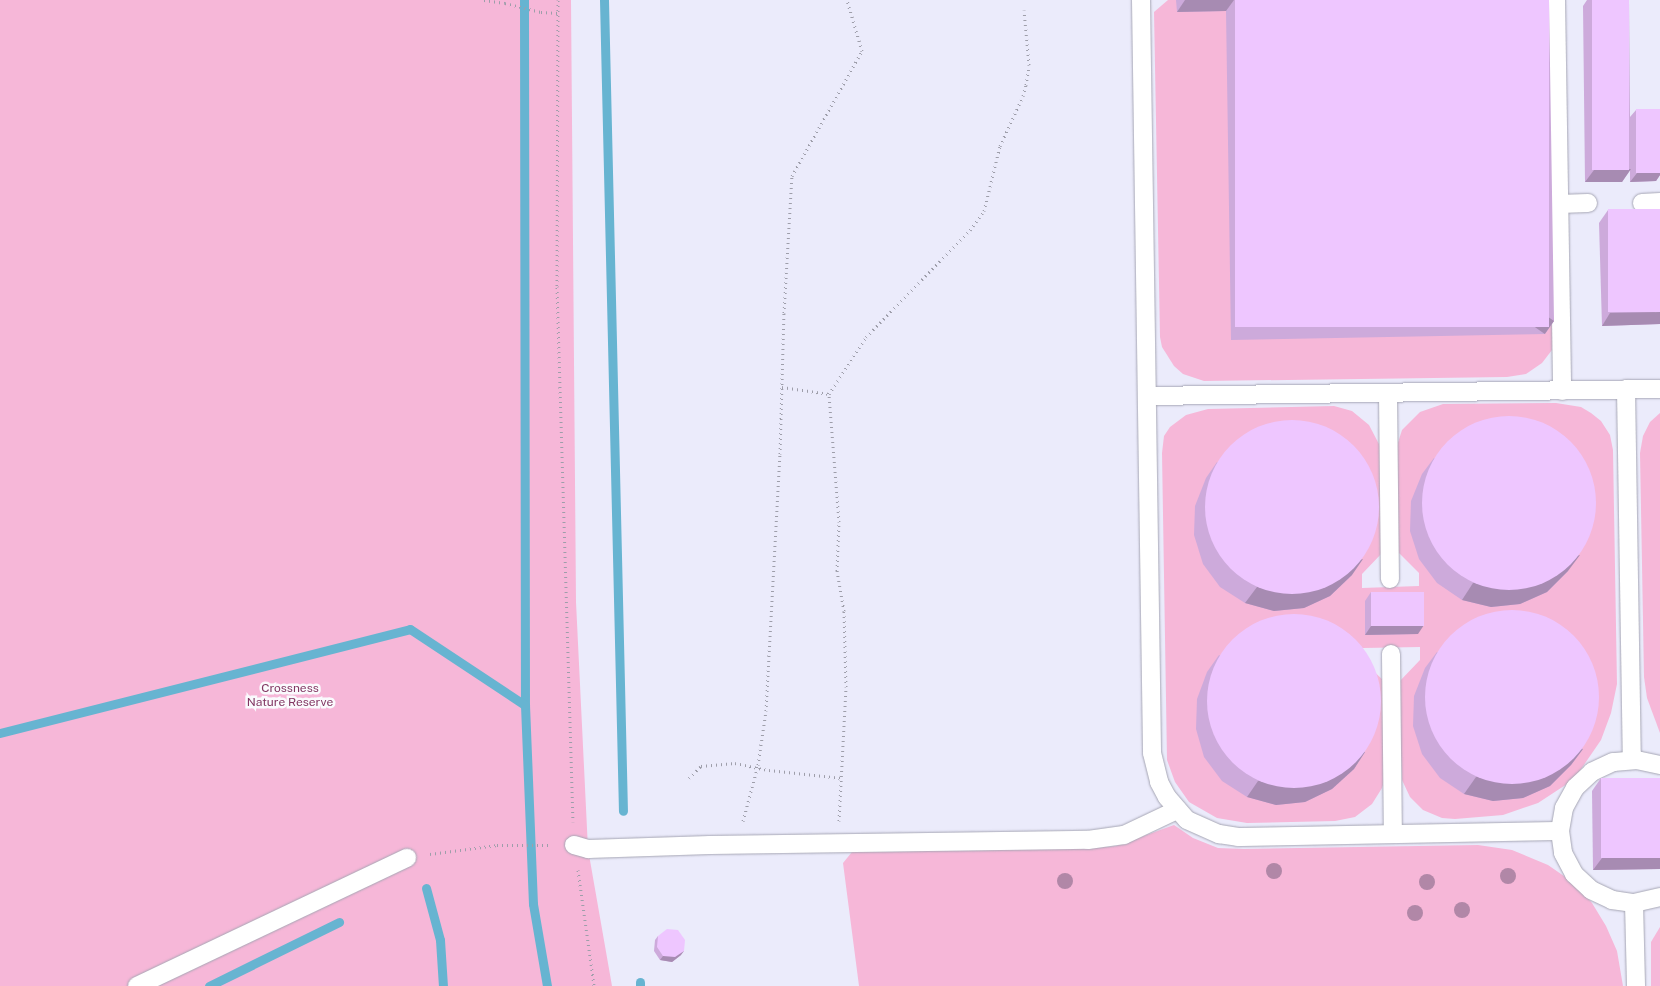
<!DOCTYPE html>
<html>
<head>
<meta charset="utf-8">
<style>
  body { margin:0 }
  #map { position:relative; width:1660px; height:986px; overflow:hidden; background:#ebebfb; font-family:"Public Sans",sans-serif }
  div>[style] { position:absolute }
  [style*='--x'] { left:calc(var(--x)*1px); top:calc(var(--y)*1px); width:calc(var(--w)*1px); rotate:calc(var(--a)*1deg) }
  .green>* { inset:0; background:#f6b7d8 }
  .stream>* { height:9px; margin:-4.5px; padding:0 4.5px; transform-origin:4.5px; border-radius:4.5px; background:#67b4d1 }
  .path>* { height:3px; margin-top:-1.5px; transform-origin:0; background:repeating-linear-gradient(90deg,#9e9eaa 0 1px,transparent 0 5px) }
  .roads { filter:drop-shadow(0 0 1px #a6a6b4) drop-shadow(0 0 1px #a6a6b4) }
  .lane>* { height:18px; margin:-9px; padding:0 9px; transform-origin:9px; border-radius:9px; background:#fff }
  .trees>* { width:16px; height:16px; margin:-8px; border-radius:50%; background:#b187a7 }
  .wall>* { inset:0; background:#cdaadb }
  .shaded-wall>* { inset:0; background:#a78bb2; transform-origin:0 0 }
  .building>* { inset:0; background:#eec6ff; transform-origin:0 0 }
  .round { border-radius:50% }
  span { translate:-50% -50%; white-space:nowrap; text-align:center; line-height:1.15; -webkit-text-stroke:5px #fafafd; paint-order:stroke }
  .park-label { font-size:12px; color:#813662 }
</style>
</head>
<body>
<div id="map">
  <div class="green">
    <i style="clip-path:polygon(0 0,571px 0,576px 602px,588px 849px,612px 986px,0 986px)"></i>
    <i style="clip-path:polygon(1168px 0,1550px 0,1554px 341px,1552px 350px,1542px 363px,1526px 374px,1507px 377px,1204px 381px,1183px 374px,1174px 366px,1162px 347px,1160px 337px,1154px 12px)"></i>
    <i style="clip-path:polygon(1556px 403px,1581px 407px,1591px 413px,1601px 421px,1610px 435px,1613px 450px,1617px 684px,1611px 713px,1601px 740px,1577px 775px,1567px 784px,1538px 803px,1503px 815px,1455px 819px,1442px 818px,1423px 810px,1410px 797px,1402px 780px,1398px 683px,1420px 660px,1420px 647px,1363px 648px,1363px 661px,1385px 682px,1385px 778px,1382px 788px,1372px 804px,1355px 817px,1335px 821px,1247px 823px,1217px 818px,1189px 802px,1175px 782px,1167px 760px,1162px 453px,1164px 436px,1170px 427px,1186px 415px,1208px 409px,1334px 406px,1352px 411px,1369px 425px,1380px 446px,1383px 552px,1362px 574px,1362px 588px,1419px 586px,1419px 573px,1397px 551px,1395px 452px,1402px 430px,1420px 412px,1443px 404px)"></i>
    <i style="clip-path:polygon(1660px 413px,1660px 733px,1647px 698px,1644px 677px,1640px 453px,1643px 436px,1650px 422px)"></i>
    <i style="clip-path:polygon(1174px 825px,1193px 838px,1218px 848px,1244px 849px,1478px 845px,1512px 850px,1548px 865px,1574px 883px,1592px 903px,1606px 926px,1617px 951px,1623px 986px,859px 986px,843px 863px,852px 852px,1094px 848px,1116px 846px)"></i>
    <i style="clip-path:polygon(1660px 927px,1660px 986px,1651px 986px,1651px 942px)"></i>
  </div>
  <div class="stream">
    <i style="--x:524;--y:0;--w:705;--a:89.92"></i>
    <i style="--x:525;--y:705;--w:199;--a:87.7"></i>
    <i style="--x:533;--y:904;--w:83;--a:80.3"></i>
    <i style="--x:604;--y:0;--w:811;--a:88.66"></i>
    <i style="--x:0;--y:733;--w:423;--a:-14.2"></i>
    <i style="--x:410;--y:629;--w:138;--a:33.5"></i>
    <i style="--x:426;--y:888;--w:54;--a:74.9"></i>
    <i style="--x:440;--y:940;--w:46;--a:86.3"></i>
    <i style="--x:640;--y:982;--w:4;--a:90"></i>
    <i style="--x:209;--y:986;--w:145;--a:-26.2"></i>
  </div>
  <div class="path">
    <i style="--x:484;--y:0;--w:21;--a:8"></i>
    <i style="--x:505;--y:3;--w:37;--a:14"></i>
    <i style="--x:541;--y:12;--w:17;--a:3"></i>
    <i style="--x:558;--y:0;--w:287;--a:90.2"></i>
    <i style="--x:557;--y:287;--w:535;--a:88.29"></i>
    <i style="--x:782;--y:387;--w:48;--a:8.5"></i>
    <i style="--x:689;--y:778;--w:17;--a:-45"></i>
    <i style="--x:701;--y:766;--w:34;--a:-5"></i>
    <i style="--x:735;--y:763;--w:35;--a:12"></i>
    <i style="--x:769;--y:770;--w:73;--a:6.3"></i>
    <i style="--x:743;--y:821;--w:58;--a:-75"></i>
    <i style="--x:758;--y:765;--w:55;--a:-81.6"></i>
    <i style="--x:766;--y:711;--w:257;--a:-86.9"></i>
    <i style="--x:780;--y:454;--w:141;--a:-88.4"></i>
    <i style="--x:784;--y:313;--w:137;--a:-86.7"></i>
    <i style="--x:792;--y:176;--w:143;--a:-60.8"></i>
    <i style="--x:862;--y:51;--w:53;--a:-106.4"></i>
    <i style="--x:839;--y:821;--w:134;--a:-87"></i>
    <i style="--x:846;--y:687;--w:76;--a:-91.5"></i>
    <i style="--x:844;--y:611;--w:41;--a:-99.9"></i>
    <i style="--x:837;--y:571;--w:49;--a:-87.7"></i>
    <i style="--x:839;--y:522;--w:128;--a:-94.5"></i>
    <i style="--x:829;--y:394;--w:68;--a:-57"></i>
    <i style="--x:866;--y:337;--w:149;--a:-45.8"></i>
    <i style="--x:970;--y:230;--w:24;--a:-54"></i>
    <i style="--x:984;--y:211;--w:67;--a:-76.2"></i>
    <i style="--x:1000;--y:146;--w:55;--a:-65.3"></i>
    <i style="--x:1023;--y:96;--w:11;--a:-75"></i>
    <i style="--x:1026;--y:85;--w:20;--a:-81"></i>
    <i style="--x:1029;--y:65;--w:55;--a:-95.2"></i>
    <i style="--x:430;--y:854;--w:68;--a:-7.7"></i>
    <i style="--x:497;--y:845;--w:54;--a:0"></i>
    <i style="--x:578;--y:870;--w:117;--a:82.1"></i>
  </div>
  <div class="roads">
    <div class="lane">
      <i style="--x:1141;--y:0;--w:753;--a:89.16"></i>
      <i style="--x:1152;--y:753;--w:30;--a:76"></i>
      <i style="--x:1159;--y:782;--w:17;--a:62"></i>
      <i style="--x:1167;--y:797;--w:30;--a:49"></i>
      <i style="--x:1187;--y:820;--w:35;--a:24"></i>
      <i style="--x:1219;--y:834;--w:19;--a:9"></i>
      <i style="--x:1238;--y:837;--w:322;--a:-1.1"></i>
      <i style="--x:1556;--y:0;--w:391;--a:89.1"></i>
      <i style="--x:1642;--y:203;--w:18;--a:-3"></i>
      <i style="--x:1559;--y:204;--w:29;--a:-2"></i>
      <i style="--x:1626;--y:389;--w:371;--a:89.1"></i>
      <i style="--x:1388;--y:393;--w:186;--a:89.4"></i>
      <i style="--x:1147;--y:396;--w:513;--a:-0.78"></i>
      <i style="--x:1391;--y:654;--w:179;--a:89.4"></i>
      <i style="--x:1660;--y:765;--w:24;--a:-168"></i>
      <i style="--x:1637;--y:760;--w:24;--a:175"></i>
      <i style="--x:1613;--y:762;--w:23;--a:155"></i>
      <i style="--x:1592;--y:772;--w:23;--a:137"></i>
      <i style="--x:1575;--y:788;--w:23;--a:119"></i>
      <i style="--x:1564;--y:808;--w:23;--a:100"></i>
      <i style="--x:1560;--y:831;--w:22;--a:82"></i>
      <i style="--x:1563;--y:853;--w:24;--a:62"></i>
      <i style="--x:1574;--y:874;--w:23;--a:43"></i>
      <i style="--x:1591;--y:890;--w:23;--a:25"></i>
      <i style="--x:1612;--y:900;--w:22;--a:8"></i>
      <i style="--x:1634;--y:903;--w:27;--a:-13"></i>
      <i style="--x:574;--y:845;--w:15;--a:16"></i>
      <i style="--x:588;--y:849;--w:122;--a:-1.9"></i>
      <i style="--x:710;--y:845;--w:378;--a:-0.8"></i>
      <i style="--x:1088;--y:840;--w:36;--a:-8"></i>
      <i style="--x:1124;--y:835;--w:59;--a:-25.3"></i>
      <i style="--x:1634;--y:903;--w:83;--a:88.6"></i>
      <i style="--x:137;--y:986;--w:299;--a:-25.4"></i>
    </div>
  </div>
  <div class="trees">
    <i style="left:1274px;top:871px"></i>
    <i style="left:1508px;top:876px"></i>
    <i style="left:1065px;top:881px"></i>
    <i style="left:1427px;top:882px"></i>
    <i style="left:1462px;top:910px"></i>
    <i style="left:1415px;top:913px"></i>
  </div>
  <div class="wall">
    <i style="clip-path:polygon(1176px 0,1549px 0,1554px 321px,1545px 334px,1231px 340px,1226px 11px,1177px 12px)"></i>
    <i style="clip-path:polygon(1587px 0,1629px 0,1630px 117px,1636px 110px,1660px 109px,1660px 175px,1656px 181px,1630px 182px,1630px 170px,1622px 182px,1585px 182px,1583px 6px)"></i>
    <i style="clip-path:polygon(1608px 210px,1660px 324px,1602px 326px,1599px 223px)"></i>
    <i style="clip-path:polygon(1434px 458px,1568px 571px,1547px 592px,1520px 604px,1491px 607px,1462px 600px,1437px 583px,1419px 559px,1410px 531px,1411px 501px,1422px 474px)"></i>
    <i style="clip-path:polygon(1217px 462px,1352px 575px,1330px 596px,1304px 608px,1274px 611px,1245px 603px,1220px 587px,1203px 564px,1194px 535px,1195px 506px,1206px 478px)"></i>
    <i style="clip-path:polygon(1371px 592px,1418px 634px,1365px 635px,1365px 601px)"></i>
    <i style="clip-path:polygon(1437px 652px,1583px 749px,1571px 765px,1550px 786px,1523px 798px,1493px 801px,1464px 794px,1440px 778px,1422px 754px,1413px 726px,1414px 696px,1425px 668px)"></i>
    <i style="clip-path:polygon(1219px 655px,1365px 752px,1354px 769px,1332px 789px,1305px 802px,1276px 805px,1247px 797px,1222px 781px,1204px 757px,1196px 729px,1197px 699px,1207px 672px)"></i>
    <i style="clip-path:polygon(1601px 778px,1660px 778px,1660px 869px,1593px 870px,1592px 791px)"></i>
    <i style="clip-path:polygon(658px 936px,681px 955px,672px 962px,660px 960px,654px 951px,655px 940px)"></i>
  </div>
  <div class="shaded-wall">
    <i style="clip-path:polygon(1185px 0,1234px 0,1226px 11px,1177px 12px)"></i>
    <i style="clip-path:polygon(1631px 169px,1622px 182px,1585px 182px,1594px 170px)"></i>
    <i style="clip-path:polygon(1637px 173px,1660px 173px,1660px 175px,1656px 181px,1630px 182px)"></i>
    <i style="clip-path:polygon(1660px 312px,1660px 324px,1602px 326px,1610px 313px)"></i>
    <i style="left:1554px;top:321px;width:16px;height:314px;rotate:125deg"></i>
    <i style="clip-path:polygon(1580px 555px,1568px 571px,1547px 592px,1520px 604px,1491px 607px,1462px 600px,1473px 583px)"></i>
    <i style="clip-path:polygon(1363px 559px,1352px 575px,1330px 596px,1304px 608px,1274px 611px,1245px 603px,1257px 587px)"></i>
    <i style="clip-path:polygon(1424px 625px,1418px 634px,1365px 635px,1371px 626px)"></i>
    <i style="clip-path:polygon(1583px 749px,1571px 765px,1550px 786px,1523px 798px,1493px 801px,1464px 794px,1476px 777px)"></i>
    <i style="clip-path:polygon(1365px 752px,1354px 769px,1332px 789px,1305px 802px,1276px 805px,1247px 797px,1258px 781px)"></i>
    <i style="clip-path:polygon(1660px 857px,1660px 869px,1593px 870px,1602px 858px)"></i>
    <i style="clip-path:polygon(684px 951px,681px 955px,672px 962px,660px 960px,663px 956px)"></i>
  </div>
  <div class="building">
    <i style="left:1235px;top:0;width:314px;height:327px"></i>
    <i style="left:1592px;top:0;width:37px;height:170px"></i>
    <i style="left:1660px;top:109px;width:64px;height:24px;rotate:90deg"></i>
    <i style="left:1660px;top:209px;width:103px;height:52px;rotate:90deg"></i>
    <i class="round" style="left:1422px;top:416px;width:174px;height:174px"></i>
    <i class="round" style="left:1205px;top:420px;width:174px;height:174px"></i>
    <i style="left:1371px;top:592px;width:53px;height:34px"></i>
    <i class="round" style="left:1425px;top:610px;width:174px;height:174px"></i>
    <i class="round" style="left:1207px;top:614px;width:174px;height:174px"></i>
    <i style="left:1601px;top:778px;width:59px;height:80px"></i>
    <i style="clip-path:polygon(667px 929px,678px 930px,685px 940px,684px 951px,675px 957px,663px 956px,657px 947px,658px 936px)"></i>
  </div>
  <div class="park-label">
    <span style="left:290px;top:696px">Crossness<br>Nature Reserve</span>
  </div>
</div>
</body>
</html>
